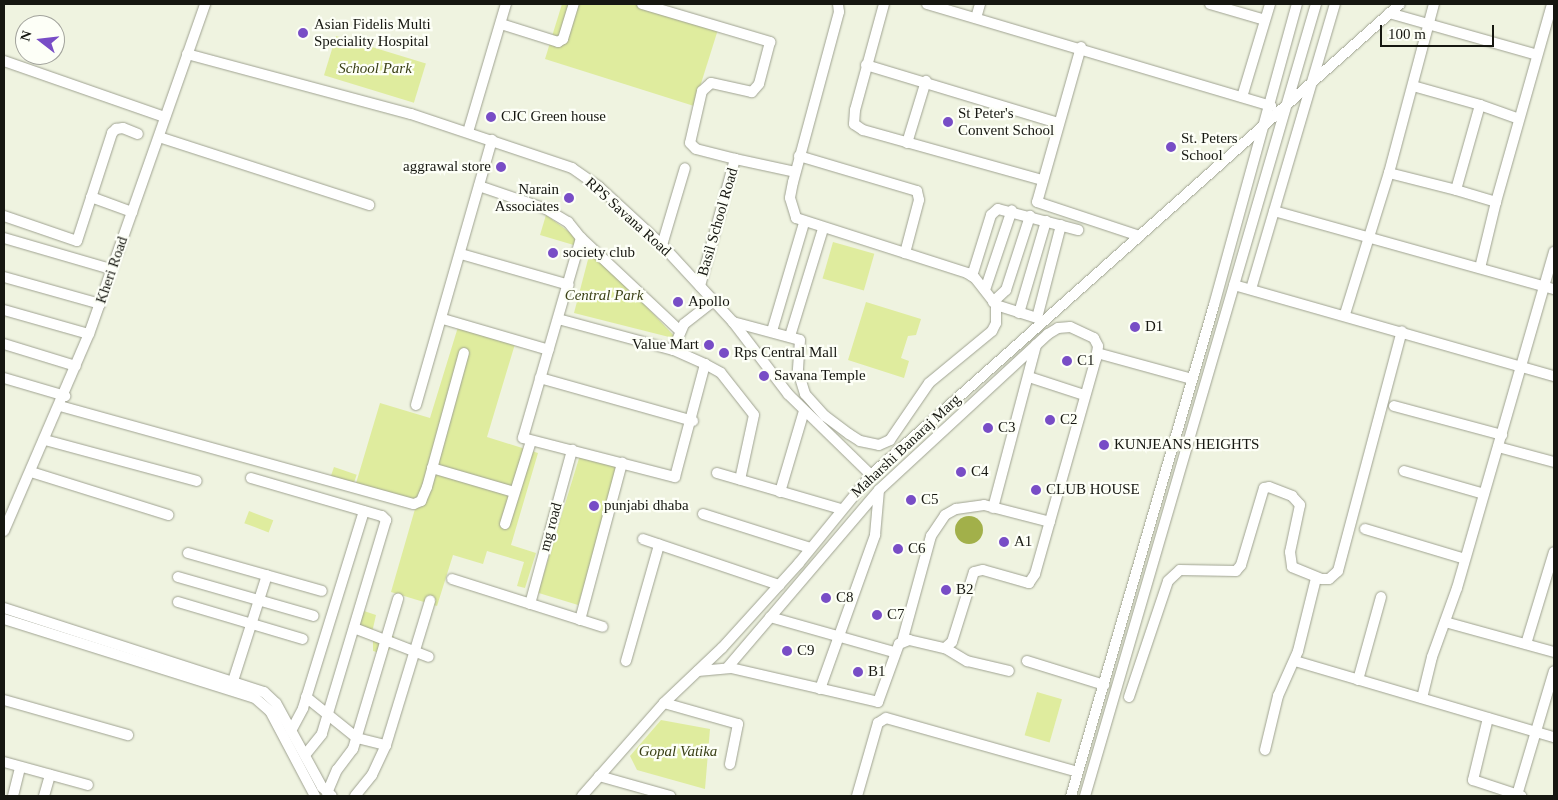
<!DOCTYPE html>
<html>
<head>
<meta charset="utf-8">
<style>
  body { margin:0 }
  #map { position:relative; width:1558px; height:800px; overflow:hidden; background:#eff3e0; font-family:Georgia,serif }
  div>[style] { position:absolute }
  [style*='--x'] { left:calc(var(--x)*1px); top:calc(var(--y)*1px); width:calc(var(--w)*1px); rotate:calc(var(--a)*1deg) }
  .green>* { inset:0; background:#dfec9e; transform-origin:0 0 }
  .water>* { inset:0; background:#a2b04a }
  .round { border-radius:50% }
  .roads { filter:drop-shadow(0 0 1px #9fa291) drop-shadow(0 0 1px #9fa291) }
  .minor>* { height:10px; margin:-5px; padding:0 5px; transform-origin:5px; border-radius:5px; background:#fff }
  .dots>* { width:14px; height:14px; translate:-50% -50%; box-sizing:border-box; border:2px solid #fdfff7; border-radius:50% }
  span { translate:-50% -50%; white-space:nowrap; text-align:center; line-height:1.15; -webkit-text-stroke:4.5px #fdfff7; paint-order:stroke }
  .poi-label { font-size:15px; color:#161711 }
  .left { translate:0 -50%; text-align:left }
  .right { translate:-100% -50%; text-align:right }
  .park-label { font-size:15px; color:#3a4016; font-style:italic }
  .street-label { font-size:15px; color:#161711 }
  .frame { position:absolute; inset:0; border:5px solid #161711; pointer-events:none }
  .north { position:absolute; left:15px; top:15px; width:50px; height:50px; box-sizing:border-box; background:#fdfff7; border:1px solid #a1a29b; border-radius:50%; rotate:286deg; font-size:14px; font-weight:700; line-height:20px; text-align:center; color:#161711 }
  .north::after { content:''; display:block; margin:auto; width:18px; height:22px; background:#784dc6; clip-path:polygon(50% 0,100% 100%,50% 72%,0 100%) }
  .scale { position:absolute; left:1380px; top:25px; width:114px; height:22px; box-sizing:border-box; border:2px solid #161711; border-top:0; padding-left:6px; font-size:15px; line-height:18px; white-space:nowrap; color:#161711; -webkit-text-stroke:4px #fdfff7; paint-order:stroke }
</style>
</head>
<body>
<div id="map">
  <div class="green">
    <i style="clip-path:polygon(562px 4px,657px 4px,720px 23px,694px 106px,545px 59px)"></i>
    <i style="left:336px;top:36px;width:94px;height:41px;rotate:17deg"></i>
    <i style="clip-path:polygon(546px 215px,579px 239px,577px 246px,540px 235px)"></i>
    <i style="left:833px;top:242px;width:43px;height:38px;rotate:16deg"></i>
    <i style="clip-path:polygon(591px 248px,677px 339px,574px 313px)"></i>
    <i style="clip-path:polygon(866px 302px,921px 319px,916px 335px,908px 336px,901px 358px,909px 361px,904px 378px,848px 360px)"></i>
    <i style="clip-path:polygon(458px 327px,515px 344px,487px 437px,538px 453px,511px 545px,536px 553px,525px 588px,517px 586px,524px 562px,487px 551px,483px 564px,453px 555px,437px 606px,391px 592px,415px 509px,354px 490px,380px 403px,430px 418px)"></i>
    <i style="left:580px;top:455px;width:42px;height:144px;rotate:17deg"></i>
    <i style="left:334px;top:467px;width:24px;height:12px;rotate:19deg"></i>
    <i style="left:249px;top:511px;width:26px;height:13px;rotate:21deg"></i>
    <i style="clip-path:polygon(364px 611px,376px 615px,371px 637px,394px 636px,389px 650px,380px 653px,373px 651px,373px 641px,356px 634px)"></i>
    <i style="left:1037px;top:692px;width:26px;height:45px;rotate:16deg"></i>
    <i style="clip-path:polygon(661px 720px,710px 729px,705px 789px,637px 770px,630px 756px)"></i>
  </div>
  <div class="water">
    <i class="round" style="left:955px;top:516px;width:28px;height:28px"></i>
  </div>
  <div class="roads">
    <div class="minor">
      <i style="--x:642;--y:4;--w:134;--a:16.5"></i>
      <i style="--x:770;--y:42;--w:43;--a:104.7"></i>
      <i style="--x:759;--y:84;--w:11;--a:131"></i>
      <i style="--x:752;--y:92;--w:42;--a:-167.6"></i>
      <i style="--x:711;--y:83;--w:12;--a:138"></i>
      <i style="--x:702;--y:91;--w:53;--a:103"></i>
      <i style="--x:690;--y:143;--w:8;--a:45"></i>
      <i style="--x:696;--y:149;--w:40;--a:14.4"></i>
      <i style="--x:838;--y:4;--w:8;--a:83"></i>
      <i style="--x:839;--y:12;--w:176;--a:105.1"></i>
      <i style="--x:793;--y:182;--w:16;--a:101"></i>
      <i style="--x:790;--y:198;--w:21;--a:73"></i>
      <i style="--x:796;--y:218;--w:180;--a:17.8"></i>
      <i style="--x:967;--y:273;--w:9;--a:32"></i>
      <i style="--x:975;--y:278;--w:34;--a:52"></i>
      <i style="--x:996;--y:305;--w:43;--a:17.6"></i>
      <i style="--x:1037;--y:318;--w:96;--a:-75.5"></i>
      <i style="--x:884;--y:4;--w:110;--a:105.3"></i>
      <i style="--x:855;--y:110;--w:14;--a:94"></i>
      <i style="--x:854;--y:124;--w:11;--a:34"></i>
      <i style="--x:863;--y:130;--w:186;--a:15.6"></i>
      <i style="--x:927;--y:4;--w:359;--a:16.5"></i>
      <i style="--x:1210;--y:4;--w:57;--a:16.2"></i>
      <i style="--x:1389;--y:13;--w:154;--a:15.8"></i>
      <i style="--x:976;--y:18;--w:15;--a:-74"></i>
      <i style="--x:501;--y:24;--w:60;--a:17.5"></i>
      <i style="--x:558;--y:42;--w:6;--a:-31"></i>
      <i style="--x:563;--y:39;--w:37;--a:-73"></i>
      <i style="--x:1081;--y:47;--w:161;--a:105.8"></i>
      <i style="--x:1037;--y:202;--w:108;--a:18.4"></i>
      <i style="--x:187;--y:54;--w:232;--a:15"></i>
      <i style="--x:411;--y:114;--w:170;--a:18.5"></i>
      <i style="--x:572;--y:168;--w:33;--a:35"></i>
      <i style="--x:599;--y:187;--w:86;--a:42.6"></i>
      <i style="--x:662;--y:245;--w:105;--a:47.3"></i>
      <i style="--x:733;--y:322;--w:91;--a:52.6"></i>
      <i style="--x:788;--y:394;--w:116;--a:44.3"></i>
      <i style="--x:4;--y:61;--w:170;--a:19.2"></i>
      <i style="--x:866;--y:65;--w:201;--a:16.8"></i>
      <i style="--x:1413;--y:86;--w:70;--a:15.8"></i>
      <i style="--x:1480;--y:105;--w:88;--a:105.8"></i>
      <i style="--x:1456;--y:190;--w:42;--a:16.7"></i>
      <i style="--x:1496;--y:202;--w:206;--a:-74.2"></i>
      <i style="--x:1242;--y:97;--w:97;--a:-73.2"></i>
      <i style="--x:1480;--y:105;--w:41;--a:19.7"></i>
      <i style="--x:468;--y:132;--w:134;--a:-73.5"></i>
      <i style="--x:159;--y:137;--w:221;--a:17.9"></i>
      <i style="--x:907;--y:143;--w:65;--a:-73"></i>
      <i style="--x:799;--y:156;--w:123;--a:16.5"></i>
      <i style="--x:917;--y:191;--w:9;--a:77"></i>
      <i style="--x:919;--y:200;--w:55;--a:104.8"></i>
      <i style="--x:1389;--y:173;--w:69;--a:14.2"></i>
      <i style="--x:479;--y:186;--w:71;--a:18.9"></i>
      <i style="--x:546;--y:209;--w:26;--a:31"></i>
      <i style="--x:568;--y:222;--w:21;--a:51"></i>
      <i style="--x:581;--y:238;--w:208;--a:106.2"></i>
      <i style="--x:523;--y:438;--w:157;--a:14.4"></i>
      <i style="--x:675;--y:477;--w:117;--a:-75.1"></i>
      <i style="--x:705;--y:364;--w:35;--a:-156"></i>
      <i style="--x:673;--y:350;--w:119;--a:-164.9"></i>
      <i style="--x:91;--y:197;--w:44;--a:20.1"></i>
      <i style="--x:1274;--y:211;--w:291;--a:15.6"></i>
      <i style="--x:4;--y:216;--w:77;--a:18.9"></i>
      <i style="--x:77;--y:241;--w:114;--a:-72"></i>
      <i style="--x:112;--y:133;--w:6;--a:-45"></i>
      <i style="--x:116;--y:129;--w:7;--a:-8"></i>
      <i style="--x:123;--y:128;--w:16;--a:22"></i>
      <i style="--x:4;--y:238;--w:111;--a:16.2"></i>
      <i style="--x:581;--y:238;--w:134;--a:43.2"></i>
      <i style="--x:662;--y:245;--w:80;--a:-73.4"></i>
      <i style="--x:461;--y:254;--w:112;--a:16"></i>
      <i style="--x:1480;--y:268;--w:68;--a:-76.4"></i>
      <i style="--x:972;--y:276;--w:64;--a:-72.7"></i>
      <i style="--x:991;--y:215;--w:9;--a:-41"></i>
      <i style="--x:998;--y:209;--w:83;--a:14.7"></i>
      <i style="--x:4;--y:277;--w:100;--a:15.7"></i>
      <i style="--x:1234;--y:285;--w:333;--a:15.9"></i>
      <i style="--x:700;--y:286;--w:132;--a:-74.6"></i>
      <i style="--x:735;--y:159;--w:61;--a:12.2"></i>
      <i style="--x:1251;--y:289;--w:297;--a:-73.6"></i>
      <i style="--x:985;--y:290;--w:84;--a:-71.4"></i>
      <i style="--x:993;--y:302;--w:18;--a:-43"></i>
      <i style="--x:1006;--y:290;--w:78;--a:-72"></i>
      <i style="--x:4;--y:310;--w:88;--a:15.8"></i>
      <i style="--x:1019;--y:313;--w:96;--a:-73.6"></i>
      <i style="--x:1345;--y:314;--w:148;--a:-72.7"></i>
      <i style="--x:1389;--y:173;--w:175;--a:-75.1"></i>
      <i style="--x:443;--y:319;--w:110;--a:16.3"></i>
      <i style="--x:733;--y:322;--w:69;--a:15"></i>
      <i style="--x:800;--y:340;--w:31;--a:94"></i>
      <i style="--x:798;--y:371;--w:24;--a:73"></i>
      <i style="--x:805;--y:394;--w:30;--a:48"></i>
      <i style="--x:825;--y:416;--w:30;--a:37"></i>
      <i style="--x:849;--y:434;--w:13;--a:32"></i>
      <i style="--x:860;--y:441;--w:19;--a:12"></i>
      <i style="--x:879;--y:445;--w:12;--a:-24"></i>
      <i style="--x:890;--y:440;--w:69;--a:-55.6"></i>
      <i style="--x:929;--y:383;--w:82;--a:-39.5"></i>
      <i style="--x:992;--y:331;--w:9;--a:-63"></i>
      <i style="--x:996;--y:323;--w:18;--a:-90"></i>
      <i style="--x:772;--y:331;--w:113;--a:-73.5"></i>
      <i style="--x:790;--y:336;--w:112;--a:-72.9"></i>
      <i style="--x:4;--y:344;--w:75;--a:17"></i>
      <i style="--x:673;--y:350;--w:28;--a:-67"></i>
      <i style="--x:684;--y:324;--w:37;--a:-38"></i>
      <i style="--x:1097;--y:353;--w:98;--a:15.3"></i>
      <i style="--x:705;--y:364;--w:18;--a:29"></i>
      <i style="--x:721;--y:373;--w:53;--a:51.8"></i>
      <i style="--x:754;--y:415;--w:66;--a:102.2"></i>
      <i style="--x:1029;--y:377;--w:58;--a:18.1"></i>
      <i style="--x:4;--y:378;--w:64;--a:16.4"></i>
      <i style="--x:540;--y:378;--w:159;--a:15.7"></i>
      <i style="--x:416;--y:405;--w:276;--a:-74"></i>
      <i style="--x:60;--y:406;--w:367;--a:15.5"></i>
      <i style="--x:414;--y:504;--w:8;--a:-23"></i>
      <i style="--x:421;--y:501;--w:15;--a:-67"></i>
      <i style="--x:427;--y:487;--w:139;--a:-74.6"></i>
      <i style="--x:1394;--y:406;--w:112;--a:15"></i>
      <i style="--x:45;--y:440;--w:157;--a:15.1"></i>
      <i style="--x:1498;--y:447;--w:58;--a:15"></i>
      <i style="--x:432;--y:468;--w:85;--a:16.3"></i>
      <i style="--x:1404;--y:471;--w:83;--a:16"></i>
      <i style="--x:31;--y:472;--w:144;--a:17.4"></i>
      <i style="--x:717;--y:473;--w:129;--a:16.2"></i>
      <i style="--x:251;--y:478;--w:136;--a:16.2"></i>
      <i style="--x:382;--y:516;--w:6;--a:45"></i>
      <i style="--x:386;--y:520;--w:223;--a:106.7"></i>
      <i style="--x:322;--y:734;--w:27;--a:129"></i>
      <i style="--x:780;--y:492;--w:84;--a:-73.5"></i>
      <i style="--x:993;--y:508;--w:169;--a:-75.2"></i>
      <i style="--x:703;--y:514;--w:112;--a:17.6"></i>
      <i style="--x:505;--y:524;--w:87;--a:-72.6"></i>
      <i style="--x:1365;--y:529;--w:104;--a:16.7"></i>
      <i style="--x:4;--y:531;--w:215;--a:-66.7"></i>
      <i style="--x:89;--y:334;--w:350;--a:-70.6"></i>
      <i style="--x:643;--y:539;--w:144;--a:18.7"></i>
      <i style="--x:188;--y:553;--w:139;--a:15.8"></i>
      <i style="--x:178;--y:577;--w:141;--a:16"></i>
      <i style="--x:452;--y:579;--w:158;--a:17.6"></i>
      <i style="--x:178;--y:602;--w:130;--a:16.5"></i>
      <i style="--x:530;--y:604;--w:160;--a:-74.7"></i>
      <i style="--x:4;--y:608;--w:273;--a:17.9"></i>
      <i style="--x:264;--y:692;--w:16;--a:43"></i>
      <i style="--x:276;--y:703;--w:96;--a:61.3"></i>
      <i style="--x:322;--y:787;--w:13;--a:42"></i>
      <i style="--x:770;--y:617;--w:129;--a:15.8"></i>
      <i style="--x:4;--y:619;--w:263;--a:17.5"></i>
      <i style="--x:255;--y:698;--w:20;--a:41"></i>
      <i style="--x:270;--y:711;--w:96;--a:62.1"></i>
      <i style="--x:580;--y:620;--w:163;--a:-75"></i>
      <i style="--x:1445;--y:622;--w:113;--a:15.4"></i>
      <i style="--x:354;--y:628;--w:80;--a:21.1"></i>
      <i style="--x:902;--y:642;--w:110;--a:-74.7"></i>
      <i style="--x:931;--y:536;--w:25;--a:-56"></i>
      <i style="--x:945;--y:515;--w:13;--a:-29"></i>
      <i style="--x:956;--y:509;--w:28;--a:-8"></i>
      <i style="--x:984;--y:505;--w:68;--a:14.4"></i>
      <i style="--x:1526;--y:644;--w:96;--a:-73.1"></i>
      <i style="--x:945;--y:648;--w:26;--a:31"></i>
      <i style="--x:967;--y:661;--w:43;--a:13.4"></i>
      <i style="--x:626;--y:661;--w:121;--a:-74.1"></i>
      <i style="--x:1027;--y:661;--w:81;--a:17.3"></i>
      <i style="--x:1295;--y:661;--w:270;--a:16.4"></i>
      <i style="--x:698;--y:671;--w:33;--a:-5"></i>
      <i style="--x:731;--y:668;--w:151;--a:13"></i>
      <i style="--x:878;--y:702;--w:62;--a:-70.1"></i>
      <i style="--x:899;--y:644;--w:11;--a:-22"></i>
      <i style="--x:909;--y:640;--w:37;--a:13"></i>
      <i style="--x:945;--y:648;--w:9;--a:-41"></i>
      <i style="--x:952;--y:642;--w:73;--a:-72.6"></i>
      <i style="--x:974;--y:572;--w:9;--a:-13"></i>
      <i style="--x:983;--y:570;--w:48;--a:15.8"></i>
      <i style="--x:1029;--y:583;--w:11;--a:-56"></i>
      <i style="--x:1035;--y:574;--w:223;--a:-74.2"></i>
      <i style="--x:1096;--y:359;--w:13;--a:-81"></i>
      <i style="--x:1098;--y:346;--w:9;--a:-117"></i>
      <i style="--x:1094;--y:338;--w:26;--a:-155"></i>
      <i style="--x:1070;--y:327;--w:12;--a:175"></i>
      <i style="--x:1058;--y:328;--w:12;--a:149"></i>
      <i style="--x:1048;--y:334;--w:230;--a:137.3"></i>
      <i style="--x:879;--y:490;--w:234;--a:130.5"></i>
      <i style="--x:1358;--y:680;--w:86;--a:-74.5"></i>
      <i style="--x:233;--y:681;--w:111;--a:-72.2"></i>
      <i style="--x:820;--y:689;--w:164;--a:-70.3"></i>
      <i style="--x:875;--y:535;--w:45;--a:-84.9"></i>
      <i style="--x:306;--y:697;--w:65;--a:38.8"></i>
      <i style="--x:357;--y:738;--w:30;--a:14"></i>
      <i style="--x:1129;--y:697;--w:122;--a:-71.4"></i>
      <i style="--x:1168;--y:581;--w:16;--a:-43"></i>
      <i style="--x:1180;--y:570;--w:56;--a:1"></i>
      <i style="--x:1236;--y:571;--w:8;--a:-50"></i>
      <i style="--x:1241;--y:565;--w:80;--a:-73.4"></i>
      <i style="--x:1264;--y:488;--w:5;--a:-11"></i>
      <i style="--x:1269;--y:487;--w:25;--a:21"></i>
      <i style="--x:1292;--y:496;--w:12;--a:48"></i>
      <i style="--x:1300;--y:505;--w:48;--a:102"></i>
      <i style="--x:1290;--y:552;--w:15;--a:82"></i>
      <i style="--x:1292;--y:567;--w:31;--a:22"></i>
      <i style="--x:1321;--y:579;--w:8;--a:0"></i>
      <i style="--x:1329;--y:579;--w:12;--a:-42"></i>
      <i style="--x:1338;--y:571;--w:248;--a:-75.1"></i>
      <i style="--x:1422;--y:698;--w:42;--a:-76.3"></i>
      <i style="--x:1432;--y:657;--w:73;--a:-70.1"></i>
      <i style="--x:1457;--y:588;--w:350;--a:-73.9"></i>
      <i style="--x:4;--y:700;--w:129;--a:15.8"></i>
      <i style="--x:664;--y:703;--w:77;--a:15.8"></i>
      <i style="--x:738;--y:724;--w:41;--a:101.3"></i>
      <i style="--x:1488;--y:718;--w:64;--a:103.6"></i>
      <i style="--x:1473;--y:780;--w:51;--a:18.4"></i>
      <i style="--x:291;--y:731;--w:26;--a:-62"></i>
      <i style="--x:303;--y:708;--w:206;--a:-72.8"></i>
      <i style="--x:1265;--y:750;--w:56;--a:-76.5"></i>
      <i style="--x:1278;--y:696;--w:49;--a:-66"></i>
      <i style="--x:1298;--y:651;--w:75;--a:-76.1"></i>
      <i style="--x:4;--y:762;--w:87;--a:15.3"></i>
      <i style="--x:599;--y:776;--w:74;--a:15.7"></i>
      <i style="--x:327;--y:793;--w:25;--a:-67"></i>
      <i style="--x:337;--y:770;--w:26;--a:-53"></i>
      <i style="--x:353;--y:749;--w:157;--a:-73.3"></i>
      <i style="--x:1517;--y:795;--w:129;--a:-73.4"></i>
      <i style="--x:13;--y:796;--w:30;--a:-76"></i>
      <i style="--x:44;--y:796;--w:22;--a:-74"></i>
      <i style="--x:355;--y:796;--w:27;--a:-51"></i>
      <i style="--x:372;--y:775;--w:33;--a:-65"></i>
      <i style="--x:386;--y:745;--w:151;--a:-73"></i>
      <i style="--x:582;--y:796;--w:124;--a:-48.6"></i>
      <i style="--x:664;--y:703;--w:80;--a:-43.5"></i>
      <i style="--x:722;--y:648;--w:115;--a:-47.8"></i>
      <i style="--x:799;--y:563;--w:114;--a:-50.7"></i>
      <i style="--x:871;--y:475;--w:708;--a:-41.68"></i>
      <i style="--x:857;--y:796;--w:76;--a:-74"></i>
      <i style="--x:878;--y:723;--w:9;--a:-32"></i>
      <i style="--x:886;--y:718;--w:199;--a:15.7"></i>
      <i style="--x:1071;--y:796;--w:511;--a:-73.76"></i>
      <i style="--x:1214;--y:305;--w:312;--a:-74.6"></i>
      <i style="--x:1085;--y:796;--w:825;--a:-73.74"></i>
    </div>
  </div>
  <div class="dots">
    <i style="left:303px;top:33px;background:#784dc6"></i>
    <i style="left:491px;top:117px;background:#784dc6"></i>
    <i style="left:948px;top:122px;background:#784dc6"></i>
    <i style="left:1171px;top:147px;background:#784dc6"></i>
    <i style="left:501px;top:167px;background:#784dc6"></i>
    <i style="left:569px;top:198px;background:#784dc6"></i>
    <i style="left:553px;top:253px;background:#784dc6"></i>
    <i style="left:678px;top:302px;background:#784dc6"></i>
    <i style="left:1135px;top:327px;background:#784dc6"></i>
    <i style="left:709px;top:345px;background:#784dc6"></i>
    <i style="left:724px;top:353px;background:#784dc6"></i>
    <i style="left:1067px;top:361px;background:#784dc6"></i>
    <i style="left:764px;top:376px;background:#784dc6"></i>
    <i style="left:1050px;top:420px;background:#784dc6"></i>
    <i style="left:988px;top:428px;background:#784dc6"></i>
    <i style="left:1104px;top:445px;background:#784dc6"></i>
    <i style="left:961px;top:472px;background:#784dc6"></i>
    <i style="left:1036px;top:490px;background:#784dc6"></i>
    <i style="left:911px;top:500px;background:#784dc6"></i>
    <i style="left:594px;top:506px;background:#784dc6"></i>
    <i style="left:1004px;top:542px;background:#784dc6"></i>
    <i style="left:898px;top:549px;background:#784dc6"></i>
    <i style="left:946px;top:590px;background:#784dc6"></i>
    <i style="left:826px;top:598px;background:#784dc6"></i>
    <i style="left:877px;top:615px;background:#784dc6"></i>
    <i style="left:787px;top:651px;background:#784dc6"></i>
    <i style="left:858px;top:672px;background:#784dc6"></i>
  </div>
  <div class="poi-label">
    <span class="left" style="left:314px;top:33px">Asian Fidelis Multi<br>Speciality Hospital</span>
    <span class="left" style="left:958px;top:122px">St Peter's<br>Convent School</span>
    <span class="left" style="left:501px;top:117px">CJC Green house</span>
    <span class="left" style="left:1181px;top:147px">St. Peters<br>School</span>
    <span class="right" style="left:491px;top:167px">aggrawal store</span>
    <span class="right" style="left:559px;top:198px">Narain<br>Associates</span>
    <span class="left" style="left:563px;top:253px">society club</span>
    <span class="left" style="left:688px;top:302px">Apollo</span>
    <span class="left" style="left:1145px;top:327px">D1</span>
    <span class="right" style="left:699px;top:345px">Value Mart</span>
    <span class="left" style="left:734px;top:353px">Rps Central Mall</span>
    <span class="left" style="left:1077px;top:361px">C1</span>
    <span class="left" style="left:774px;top:376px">Savana Temple</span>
    <span class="left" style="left:1060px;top:420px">C2</span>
    <span class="left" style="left:998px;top:428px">C3</span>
    <span class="left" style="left:1114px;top:445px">KUNJEANS HEIGHTS</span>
    <span class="left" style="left:971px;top:472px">C4</span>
    <span class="left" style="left:1046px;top:490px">CLUB HOUSE</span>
    <span class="left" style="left:921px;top:500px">C5</span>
    <span class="left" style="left:604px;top:506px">punjabi dhaba</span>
    <span class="left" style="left:1014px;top:542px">A1</span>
    <span class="left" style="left:908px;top:549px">C6</span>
    <span class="left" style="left:956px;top:590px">B2</span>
    <span class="left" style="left:836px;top:598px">C8</span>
    <span class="left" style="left:887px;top:615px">C7</span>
    <span class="left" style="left:797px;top:651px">C9</span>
    <span class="left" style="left:868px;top:672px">B1</span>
  </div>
  <div class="park-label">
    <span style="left:375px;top:69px">School Park</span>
    <span style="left:604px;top:296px">Central Park</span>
    <span style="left:678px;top:752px">Gopal Vatika</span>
  </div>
  <div class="street-label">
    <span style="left:628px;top:217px;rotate:42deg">RPS Savana Road</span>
    <span style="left:718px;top:222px;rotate:-74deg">Basil School Road</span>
    <span style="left:112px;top:270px;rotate:-71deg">Kheri Road</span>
    <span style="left:906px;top:446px;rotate:-43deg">Maharshi Banaraj Marg</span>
    <span style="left:551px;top:527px;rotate:-75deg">mg road</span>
  </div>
  <div class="frame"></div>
  <div class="north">N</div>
  <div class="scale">100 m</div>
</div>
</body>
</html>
